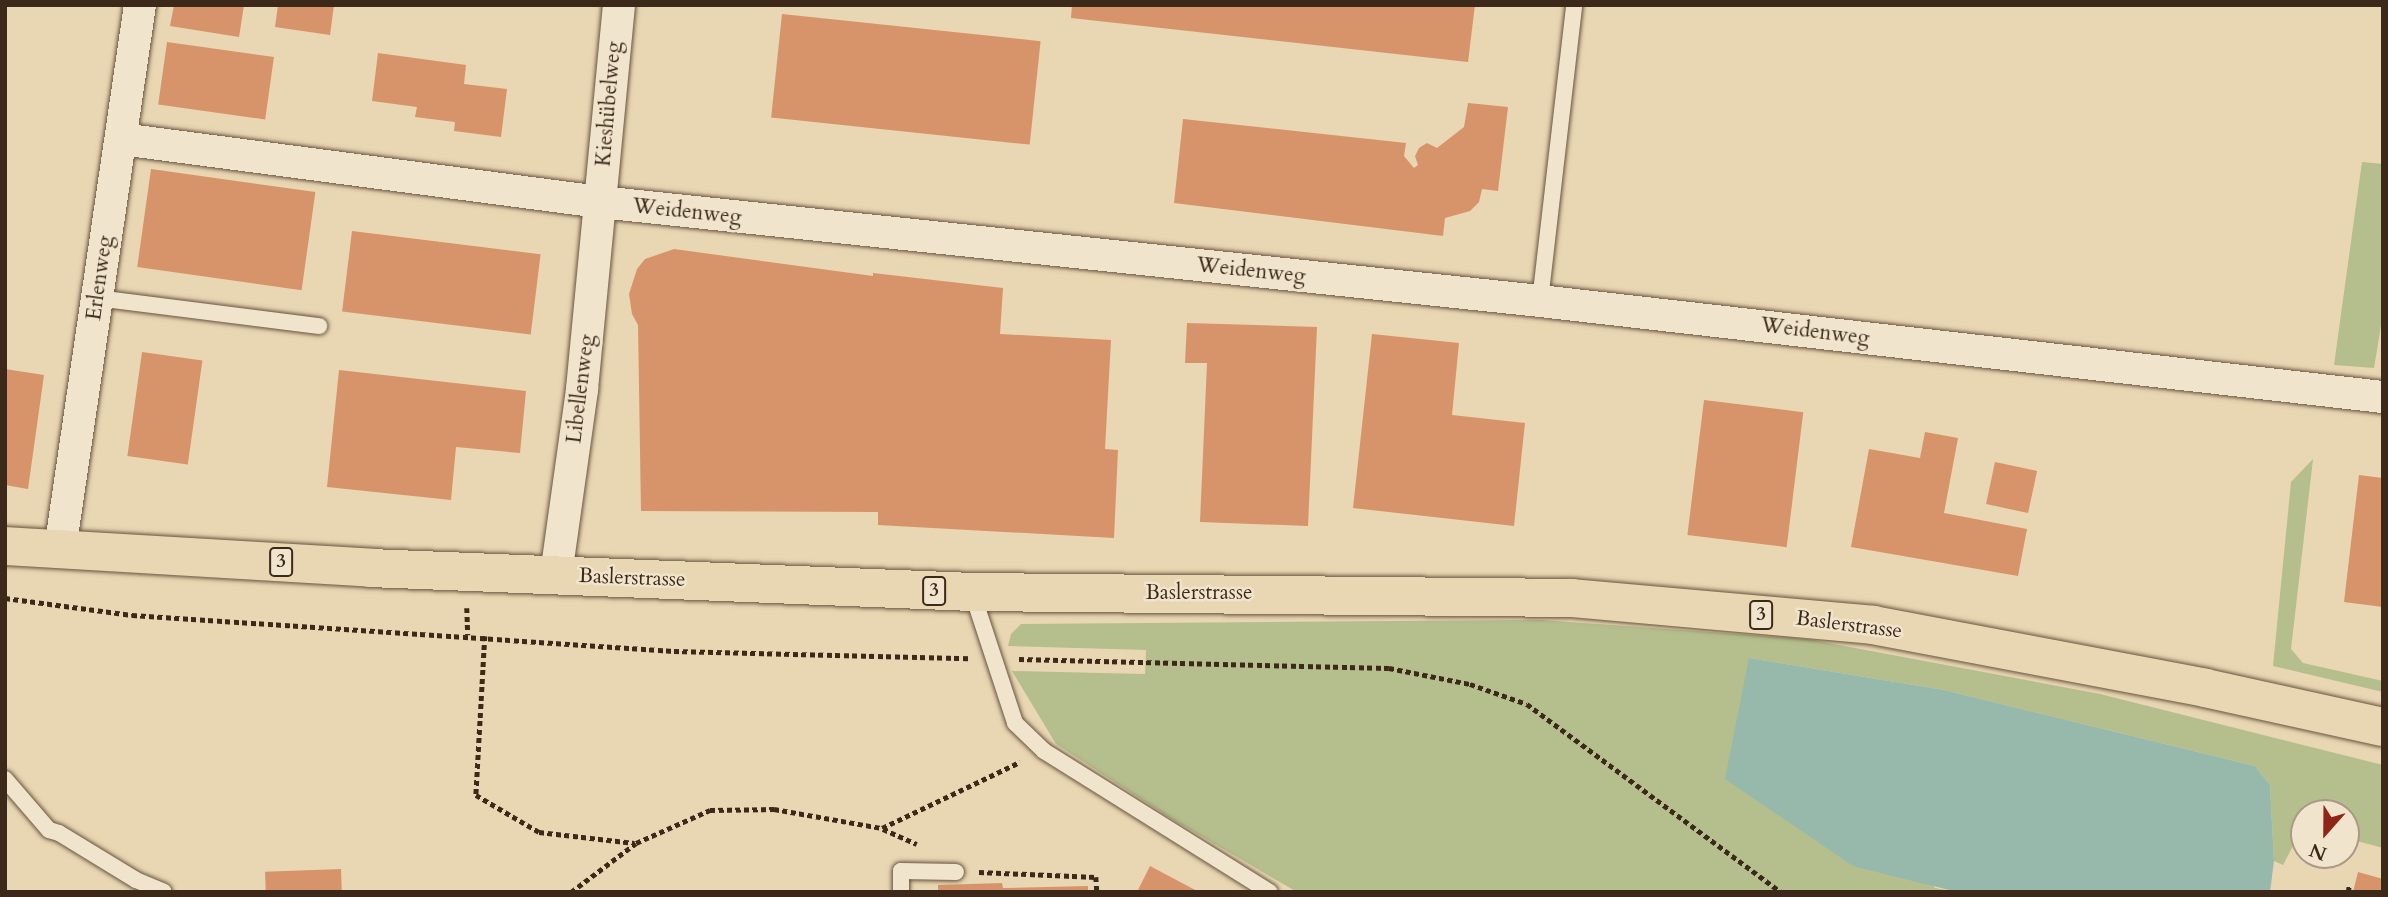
<!DOCTYPE html>
<html>
<head>
<meta charset="utf-8">
<style>
  body { margin:0 }
  #map { position:relative; width:2388px; height:897px; overflow:hidden; background:#e9d6b2; font-family:Cardo,serif }
  div>[style] { position:absolute }
  [style*='--x'] { left:calc(var(--x)*1px); top:calc(var(--y)*1px); width:calc(var(--w)*1px); rotate:calc(var(--a)*1deg) }
  .green>* { inset:0; background:#b5be8d }
  .water>* { inset:0; background:#97b9ab }
  .building>* { inset:0; background:#d7946a; transform-origin:0 0 }
  .path>* { height:4.5px; margin-top:-2.25px; transform-origin:0; background:repeating-linear-gradient(90deg,#3c2919 0 5px,transparent 0 8.5px) }
  .roads { filter:drop-shadow(0 0 2px #67543f) drop-shadow(0 0 2px #67543f) }
  .service>* { height:16px; margin:-8px; padding:0 8px; transform-origin:8px; border-radius:8px; background:#f1e4cd }
  .minor>* { height:32px; margin:-16px; padding:0 16px; transform-origin:16px; border-radius:16px; background:#f1e4cd }
  .primary>* { height:38px; margin:-19px; padding:0 19px; transform-origin:19px; border-radius:19px; background:#e9d6b2 }
  span { translate:-50% -50%; white-space:nowrap; text-align:center; line-height:1.15; -webkit-text-stroke:5px #f1e4cd; paint-order:stroke }
  .shield-label span { padding:2px 5px; background:#f1e4cd; border:2px solid; border-radius:5px; -webkit-text-stroke-width:0 }
  .shield-label { font-size:19px; color:#3c2919; font-weight:700 }
  .street-label { font-size:21px; color:#3c2919 }
  .frame { position:absolute; inset:0; border:7px solid #3c2919; pointer-events:none }
  .north { position:absolute; left:2290px; top:799px; width:70px; height:70px; box-sizing:border-box; background:#f1e4cd; border:2px solid #a99985; border-radius:50%; rotate:201deg; font-size:19px; font-weight:700; line-height:28px; text-align:center; color:#3c2919 }
  .north::after { content:''; display:block; margin:auto; width:24px; height:32px; background:#8f2418; clip-path:polygon(50% 0,100% 100%,50% 72%,0 100%) }
</style>
</head>
<body>
<div id="map">
  <div class="green">
    <i style="clip-path:polygon(2362px 162px,2383px 164px,2383px 313px,2374px 368px,2334px 365px)"></i>
    <i style="clip-path:polygon(2313px 459px,2291px 649px,2303px 663px,2383px 681px,2383px 692px,2273px 666px,2291px 482px)"></i>
    <i style="clip-path:polygon(1541px 620px,1807px 639px,2100px 694px,2383px 765px,2383px 848px,2346px 838px,2346px 813px,2304px 813px,2304px 825px,2283px 865px,2274px 861px,2270px 785px,2255px 766px,1944px 690px,1749px 658px,1935px 888px,1957px 892px,1297px 892px,1172px 819px,1056px 744px,1012px 671px,1145px 674px,1146px 650px,1008px 646px,1011px 634px,1021px 624px)"></i>
  </div>
  <div class="water">
    <i style="clip-path:polygon(1749px 658px,1944px 690px,2255px 766px,2270px 785px,2274px 861px,2270px 892px,1957px 892px,1853px 866px,1725px 779px)"></i>
  </div>
  <div class="building">
    <i style="clip-path:polygon(174px 5px,244px 5px,239px 37px,170px 26px)"></i>
    <i style="clip-path:polygon(278px 5px,334px 5px,330px 35px,275px 27px)"></i>
    <i style="clip-path:polygon(1072px 5px,1475px 5px,1468px 62px,1071px 18px)"></i>
    <i style="left:782px;top:14px;width:260px;height:104px;rotate:6deg"></i>
    <i style="left:167px;top:42px;width:108px;height:63px;rotate:8deg"></i>
    <i style="clip-path:polygon(378px 53px,466px 65px,464px 84px,507px 89px,501px 137px,454px 131px,455px 122px,415px 117px,417px 107px,372px 101px)"></i>
    <i style="clip-path:polygon(1468px 103px,1508px 107px,1498px 191px,1482px 189px,1479px 202px,1470px 211px,1445px 218px,1443px 236px,1174px 203px,1183px 119px,1406px 143px,1404px 156px,1414px 168px,1418px 165px,1415px 156px,1419px 148px,1427px 143px,1437px 148px,1464px 127px)"></i>
    <i style="left:151px;top:169px;width:166px;height:99px;rotate:8deg"></i>
    <i style="left:352px;top:231px;width:190px;height:81px;rotate:7deg"></i>
    <i style="clip-path:polygon(674px 249px,873px 276px,873px 273px,1003px 288px,1000px 334px,1111px 340px,1105px 449px,1118px 450px,1114px 538px,878px 525px,878px 512px,641px 511px,638px 325px,632px 314px,629px 294px,637px 269px,645px 259px)"></i>
    <i style="clip-path:polygon(1187px 323px,1317px 327px,1308px 526px,1200px 522px,1207px 363px,1185px 363px)"></i>
    <i style="clip-path:polygon(1372px 334px,1459px 343px,1452px 415px,1525px 423px,1514px 526px,1353px 508px)"></i>
    <i style="left:142px;top:352px;width:61px;height:105px;rotate:8deg"></i>
    <i style="clip-path:polygon(5px 369px,44px 375px,28px 489px,5px 485px)"></i>
    <i style="clip-path:polygon(339px 370px,526px 391px,520px 453px,456px 447px,451px 500px,327px 487px)"></i>
    <i style="left:1704px;top:400px;width:100px;height:136px;rotate:7deg"></i>
    <i style="clip-path:polygon(1925px 432px,1958px 438px,1944px 513px,2027px 529px,2018px 576px,1851px 547px,1869px 449px,1920px 458px)"></i>
    <i style="left:1995px;top:462px;width:43px;height:43px;rotate:12deg"></i>
    <i style="clip-path:polygon(2359px 475px,2383px 478px,2383px 607px,2344px 602px)"></i>
    <i style="clip-path:polygon(2310px 855px,2345px 855px,2342px 865px)"></i>
    <i style="clip-path:polygon(1150px 866px,1199px 892px,1137px 892px)"></i>
    <i style="left:341px;top:869px;width:23px;height:76px;rotate:88deg"></i>
    <i style="clip-path:polygon(2358px 872px,2383px 879px,2383px 892px,2353px 892px)"></i>
    <i style="clip-path:polygon(1002px 883px,1003px 888px,1088px 886px,1088px 892px,938px 892px,938px 885px)"></i>
  </div>
  <div class="path">
    <i style="--x:5;--y:598;--w:128;--a:7.6"></i>
    <i style="--x:132;--y:615;--w:543;--a:3.8"></i>
    <i style="--x:674;--y:651;--w:295;--a:1.4"></i>
    <i style="--x:467;--y:608;--w:27;--a:88"></i>
    <i style="--x:485;--y:636;--w:159;--a:93.2"></i>
    <i style="--x:476;--y:795;--w:73;--a:30.4"></i>
    <i style="--x:539;--y:832;--w:96;--a:6.6"></i>
    <i style="--x:1019;--y:659;--w:370;--a:1.4"></i>
    <i style="--x:1389;--y:668;--w:83;--a:11.2"></i>
    <i style="--x:1470;--y:684;--w:60;--a:19.3"></i>
    <i style="--x:1527;--y:704;--w:316;--a:36.5"></i>
    <i style="--x:883;--y:829;--w:37;--a:24"></i>
    <i style="--x:979;--y:872;--w:117;--a:2.4"></i>
    <i style="--x:1096;--y:877;--w:15;--a:86"></i>
    <i style="--x:571;--y:892;--w:81;--a:-37"></i>
    <i style="--x:636;--y:843;--w:81;--a:-24"></i>
    <i style="--x:710;--y:810;--w:64;--a:-0.9"></i>
    <i style="--x:774;--y:809;--w:110;--a:10"></i>
    <i style="--x:882;--y:828;--w:153;--a:-25.6"></i>
    <i style="--x:2348;--y:892;--w:6;--a:-81"></i>
  </div>
  <div class="roads">
    <div class="service">
      <i style="--x:97;--y:298;--w:224;--a:7.2"></i>
      <i style="--x:1540;--y:301;--w:298;--a:-83.4"></i>
      <i style="--x:972;--y:592;--w:138;--a:71.8"></i>
      <i style="--x:1015;--y:723;--w:40;--a:44"></i>
      <i style="--x:1044;--y:751;--w:266;--a:32"></i>
      <i style="--x:5;--y:779;--w:67;--a:49.2"></i>
      <i style="--x:49;--y:830;--w:10;--a:17"></i>
      <i style="--x:59;--y:833;--w:90;--a:31.4"></i>
      <i style="--x:136;--y:880;--w:30;--a:23"></i>
      <i style="--x:901;--y:892;--w:21;--a:-90"></i>
      <i style="--x:901;--y:871;--w:55;--a:1"></i>
    </div>
    <div class="minor">
      <i style="--x:121;--y:139;--w:483;--a:7.5"></i>
      <i style="--x:600;--y:202;--w:945;--a:6.01"></i>
      <i style="--x:1540;--y:301;--w:848;--a:6.5"></i>
      <i style="--x:60;--y:550;--w:551;--a:-81.65"></i>
      <i style="--x:556;--y:575;--w:188;--a:-82"></i>
      <i style="--x:582;--y:389;--w:386;--a:-84.5"></i>
    </div>
    <div class="primary">
      <i style="--x:5;--y:546;--w:366;--a:3.4"></i>
      <i style="--x:370;--y:568;--w:602;--a:2.28"></i>
      <i style="--x:972;--y:592;--w:600;--a:0.57"></i>
      <i style="--x:1572;--y:598;--w:302;--a:5.1"></i>
      <i style="--x:1873;--y:625;--w:338;--a:10.7"></i>
      <i style="--x:2205;--y:688;--w:182;--a:12.4"></i>
    </div>
  </div>
  <div class="shield-label">
    <span style="left:281px;top:562px">3</span>
    <span style="left:934px;top:591px">3</span>
    <span style="left:1761px;top:615px">3</span>
  </div>
  <div class="street-label">
    <span style="left:609px;top:104px;rotate:-85deg">Kieshübelweg</span>
    <span style="left:687px;top:212px;rotate:6deg">Weidenweg</span>
    <span style="left:1251px;top:271px;rotate:6deg">Weidenweg</span>
    <span style="left:100px;top:278px;rotate:-82deg">Erlenweg</span>
    <span style="left:1815px;top:332px;rotate:7deg">Weidenweg</span>
    <span style="left:581px;top:389px;rotate:-83deg">Libellenweg</span>
    <span style="left:632px;top:578px;rotate:2deg">Baslerstrasse</span>
    <span style="left:1199px;top:593px">Baslerstrasse</span>
    <span style="left:1849px;top:625px;rotate:7deg">Baslerstrasse</span>
  </div>
  <div class="frame"></div>
  <div class="north">N</div>
</div>
</body>
</html>
